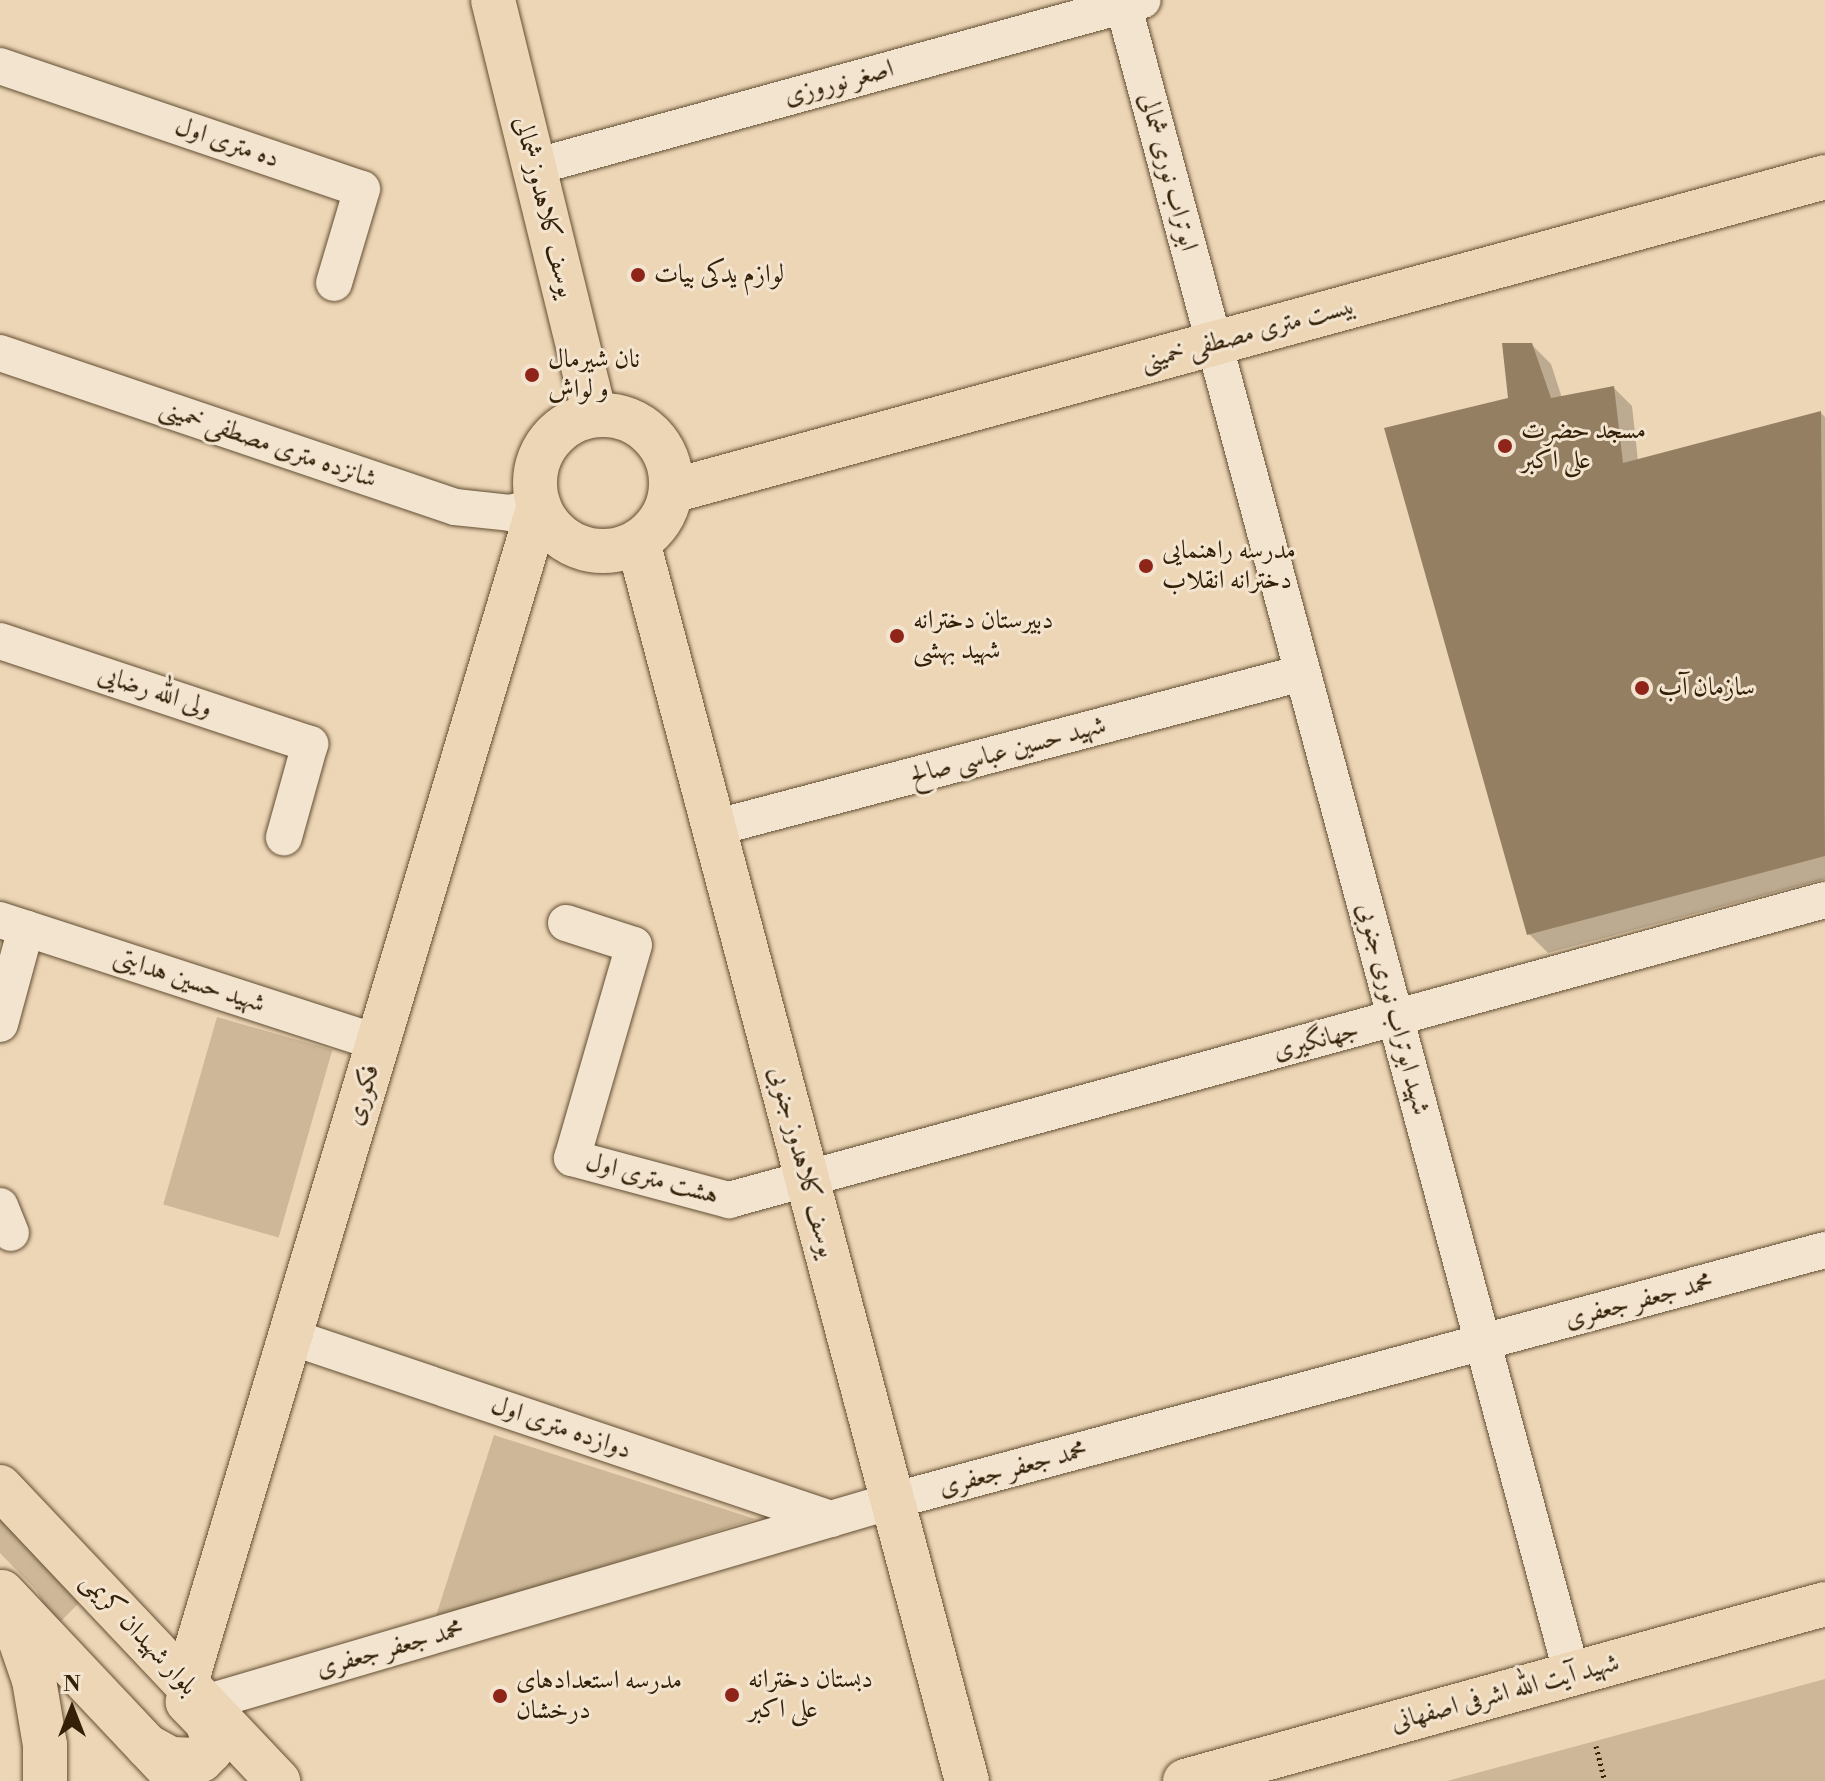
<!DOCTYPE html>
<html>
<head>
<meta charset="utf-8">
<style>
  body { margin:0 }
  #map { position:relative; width:1825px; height:1781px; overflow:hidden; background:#edd6b6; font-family:"Libre Bodoni",Amiri,serif }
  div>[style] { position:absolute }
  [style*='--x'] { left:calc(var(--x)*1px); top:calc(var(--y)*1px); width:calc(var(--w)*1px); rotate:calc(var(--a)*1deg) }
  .green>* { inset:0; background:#cdb798; transform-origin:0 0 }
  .shadow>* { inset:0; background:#0003 }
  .building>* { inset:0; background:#947f62 }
  .path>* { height:5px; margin-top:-2.5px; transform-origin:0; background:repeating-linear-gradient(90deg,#332007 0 2px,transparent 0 6px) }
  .roads { filter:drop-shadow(0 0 2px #624e33) drop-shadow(0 0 2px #624e33) }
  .minor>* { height:36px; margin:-18px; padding:0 18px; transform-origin:18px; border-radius:18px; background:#f3e4d0 }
  .major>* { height:44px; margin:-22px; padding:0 22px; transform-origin:22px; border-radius:22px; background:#edd6b6 }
  .major>.ring { margin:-22px; padding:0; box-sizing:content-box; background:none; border:44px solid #edd6b6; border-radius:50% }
  .highway>* { height:44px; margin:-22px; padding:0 22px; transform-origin:22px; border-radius:22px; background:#edd6b6 }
  .dots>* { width:22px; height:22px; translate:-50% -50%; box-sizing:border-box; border:4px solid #f3e4d0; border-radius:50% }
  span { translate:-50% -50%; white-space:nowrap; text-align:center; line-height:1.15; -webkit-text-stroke:6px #f3e4d0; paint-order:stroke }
  .street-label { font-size:26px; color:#332007 }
  .poi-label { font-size:26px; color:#332007 }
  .left { translate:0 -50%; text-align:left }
  .north { position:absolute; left:32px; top:1669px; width:80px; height:80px; -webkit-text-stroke:6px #f3e4d0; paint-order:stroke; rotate:0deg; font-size:22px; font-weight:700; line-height:32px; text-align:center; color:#332007 }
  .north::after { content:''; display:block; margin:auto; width:28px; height:36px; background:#332007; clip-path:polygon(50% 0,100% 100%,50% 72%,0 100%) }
</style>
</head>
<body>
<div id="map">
  <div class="green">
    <i style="left:217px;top:1017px;width:120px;height:195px;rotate:16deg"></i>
    <i style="clip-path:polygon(494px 1435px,755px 1519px,435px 1619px)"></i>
    <i style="clip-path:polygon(0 1517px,82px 1600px,56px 1626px,36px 1590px,0 1553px)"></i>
    <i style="clip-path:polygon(1825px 1679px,1825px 1781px,1447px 1781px)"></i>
  </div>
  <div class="shadow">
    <i style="clip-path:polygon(1532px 345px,1551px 364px,1562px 398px,1614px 388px,1632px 406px,1638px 461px,1821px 413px,1825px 417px,1825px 879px,1548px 953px,1529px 934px,1510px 399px)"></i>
  </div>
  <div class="building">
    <i style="clip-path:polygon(1502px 343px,1532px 343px,1551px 398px,1614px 386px,1623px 463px,1821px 411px,1825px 856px,1527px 935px,1384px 428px,1508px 398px)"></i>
  </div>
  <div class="path">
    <i style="--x:1596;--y:1746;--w:36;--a:76"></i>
  </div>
  <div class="roads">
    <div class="minor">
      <i style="--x:1122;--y:0;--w:1734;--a:74.96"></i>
      <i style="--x:0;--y:66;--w:382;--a:18.8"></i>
      <i style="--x:362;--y:189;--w:98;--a:106.6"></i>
      <i style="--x:534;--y:167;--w:631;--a:-15.33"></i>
      <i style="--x:0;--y:353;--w:480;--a:18.7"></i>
      <i style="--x:455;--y:507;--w:55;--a:6.2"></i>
      <i style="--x:510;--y:513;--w:30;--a:-14"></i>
      <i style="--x:0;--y:641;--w:327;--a:18.4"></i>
      <i style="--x:310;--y:744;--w:97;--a:105.6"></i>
      <i style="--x:714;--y:828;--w:608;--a:-14.77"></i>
      <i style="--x:0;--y:920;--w:398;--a:18"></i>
      <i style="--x:566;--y:923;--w:71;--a:17.9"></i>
      <i style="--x:634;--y:945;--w:222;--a:106.2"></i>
      <i style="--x:572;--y:1158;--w:163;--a:15"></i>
      <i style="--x:729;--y:1200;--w:1136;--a:-15.31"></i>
      <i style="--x:0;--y:1024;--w:99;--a:-74.8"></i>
      <i style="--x:0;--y:1206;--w:29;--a:68"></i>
      <i style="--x:291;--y:1337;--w:570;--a:18.63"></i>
      <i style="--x:205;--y:1703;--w:716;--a:-16.39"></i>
      <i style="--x:892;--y:1501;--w:966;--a:-15.06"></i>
    </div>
    <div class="major">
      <i style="--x:493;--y:0;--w:427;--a:76.2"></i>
      <i class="ring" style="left:535px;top:415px;width:92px;height:92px"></i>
      <i style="--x:672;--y:491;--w:1195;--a:-15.23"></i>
      <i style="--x:638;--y:542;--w:1282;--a:75.13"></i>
      <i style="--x:0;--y:1487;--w:405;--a:46.6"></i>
      <i style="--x:2;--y:1592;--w:260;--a:46.7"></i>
      <i style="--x:186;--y:1683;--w:1229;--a:-73.31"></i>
      <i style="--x:147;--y:1746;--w:26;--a:29"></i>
      <i style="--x:170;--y:1759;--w:31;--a:2"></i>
      <i style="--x:201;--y:1760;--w:14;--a:-45"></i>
      <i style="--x:211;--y:1750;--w:14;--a:-86"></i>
      <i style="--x:212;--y:1736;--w:15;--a:-110"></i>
      <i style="--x:207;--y:1722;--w:28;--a:-134"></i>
      <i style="--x:1185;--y:1781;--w:664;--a:-15.46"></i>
    </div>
    <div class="highway">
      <i style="--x:5;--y:1596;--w:89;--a:71"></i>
      <i style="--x:34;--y:1680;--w:66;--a:80.4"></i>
      <i style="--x:45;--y:1745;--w:36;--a:90"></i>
    </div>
  </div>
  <div class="dots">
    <i style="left:638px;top:275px;background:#8f2418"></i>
    <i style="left:532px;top:375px;background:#8f2418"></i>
    <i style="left:1505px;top:446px;background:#8f2418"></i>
    <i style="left:1146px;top:566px;background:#8f2418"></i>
    <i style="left:897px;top:636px;background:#8f2418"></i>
    <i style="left:1642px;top:688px;background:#8f2418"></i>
    <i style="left:732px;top:1695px;background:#8f2418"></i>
    <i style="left:500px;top:1696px;background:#8f2418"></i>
  </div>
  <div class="street-label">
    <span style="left:839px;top:83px;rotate:-15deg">اصغر نوروزی</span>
    <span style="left:227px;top:143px;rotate:19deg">ده متری اول</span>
    <span style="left:1168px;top:172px;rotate:75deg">ابوتراب نوری شمالی</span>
    <span style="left:544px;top:207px;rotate:76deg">یوسف کلاهدوز شمالی</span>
    <span style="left:1248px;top:334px;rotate:-15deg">بیست متری مصطفی خمینی</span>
    <span style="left:268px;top:444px;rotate:19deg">شانزده متری مصطفی خمینی</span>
    <span style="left:155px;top:692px;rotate:18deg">ولی الله رضایی</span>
    <span style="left:1008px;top:751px;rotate:-15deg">شهید حسین عباسی صالح</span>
    <span style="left:189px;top:981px;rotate:18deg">شهید حسین هدایتی</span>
    <span style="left:1393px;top:1009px;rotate:75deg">شهید ابوتراب نوری جنوبی</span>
    <span style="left:1316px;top:1041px;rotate:-15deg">جهانگیری</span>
    <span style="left:363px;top:1095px;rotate:-73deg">فکوری</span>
    <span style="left:802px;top:1162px;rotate:75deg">یوسف کلاهدوز جنوبی</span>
    <span style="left:652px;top:1179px;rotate:15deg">هشت متری اول</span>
    <span style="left:1639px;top:1301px;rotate:-15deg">محمد جعفر جعفری</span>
    <span style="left:561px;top:1428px;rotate:19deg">دوازده متری اول</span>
    <span style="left:1013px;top:1469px;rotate:-15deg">محمد جعفر جعفری</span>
    <span style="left:139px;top:1634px;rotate:47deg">بلوار شهیدان کریمی</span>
    <span style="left:390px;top:1649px;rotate:-16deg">محمد جعفر جعفری</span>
    <span style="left:1505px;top:1693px;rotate:-15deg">شهید آیت الله اشرفی اصفهانی</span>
  </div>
  <div class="poi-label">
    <span class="left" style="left:654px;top:275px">لوازم یدکی بیات</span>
    <span class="left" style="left:548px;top:375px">نان شیرمال<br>و لواش</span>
    <span class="left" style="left:1521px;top:446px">مسجد حضرت<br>علی اکبر</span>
    <span class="left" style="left:1162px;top:566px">مدرسه راهنمایی<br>دخترانه انقلاب</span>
    <span class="left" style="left:913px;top:636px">دبیرستان دخترانه<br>شهید بهشی</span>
    <span class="left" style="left:1658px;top:688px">سازمان آب</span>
    <span class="left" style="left:748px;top:1695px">دبستان دخترانه<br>علی اکبر</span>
    <span class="left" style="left:516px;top:1696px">مدرسه استعدادهای<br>درخشان</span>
  </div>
  <div class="north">N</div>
</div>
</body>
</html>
